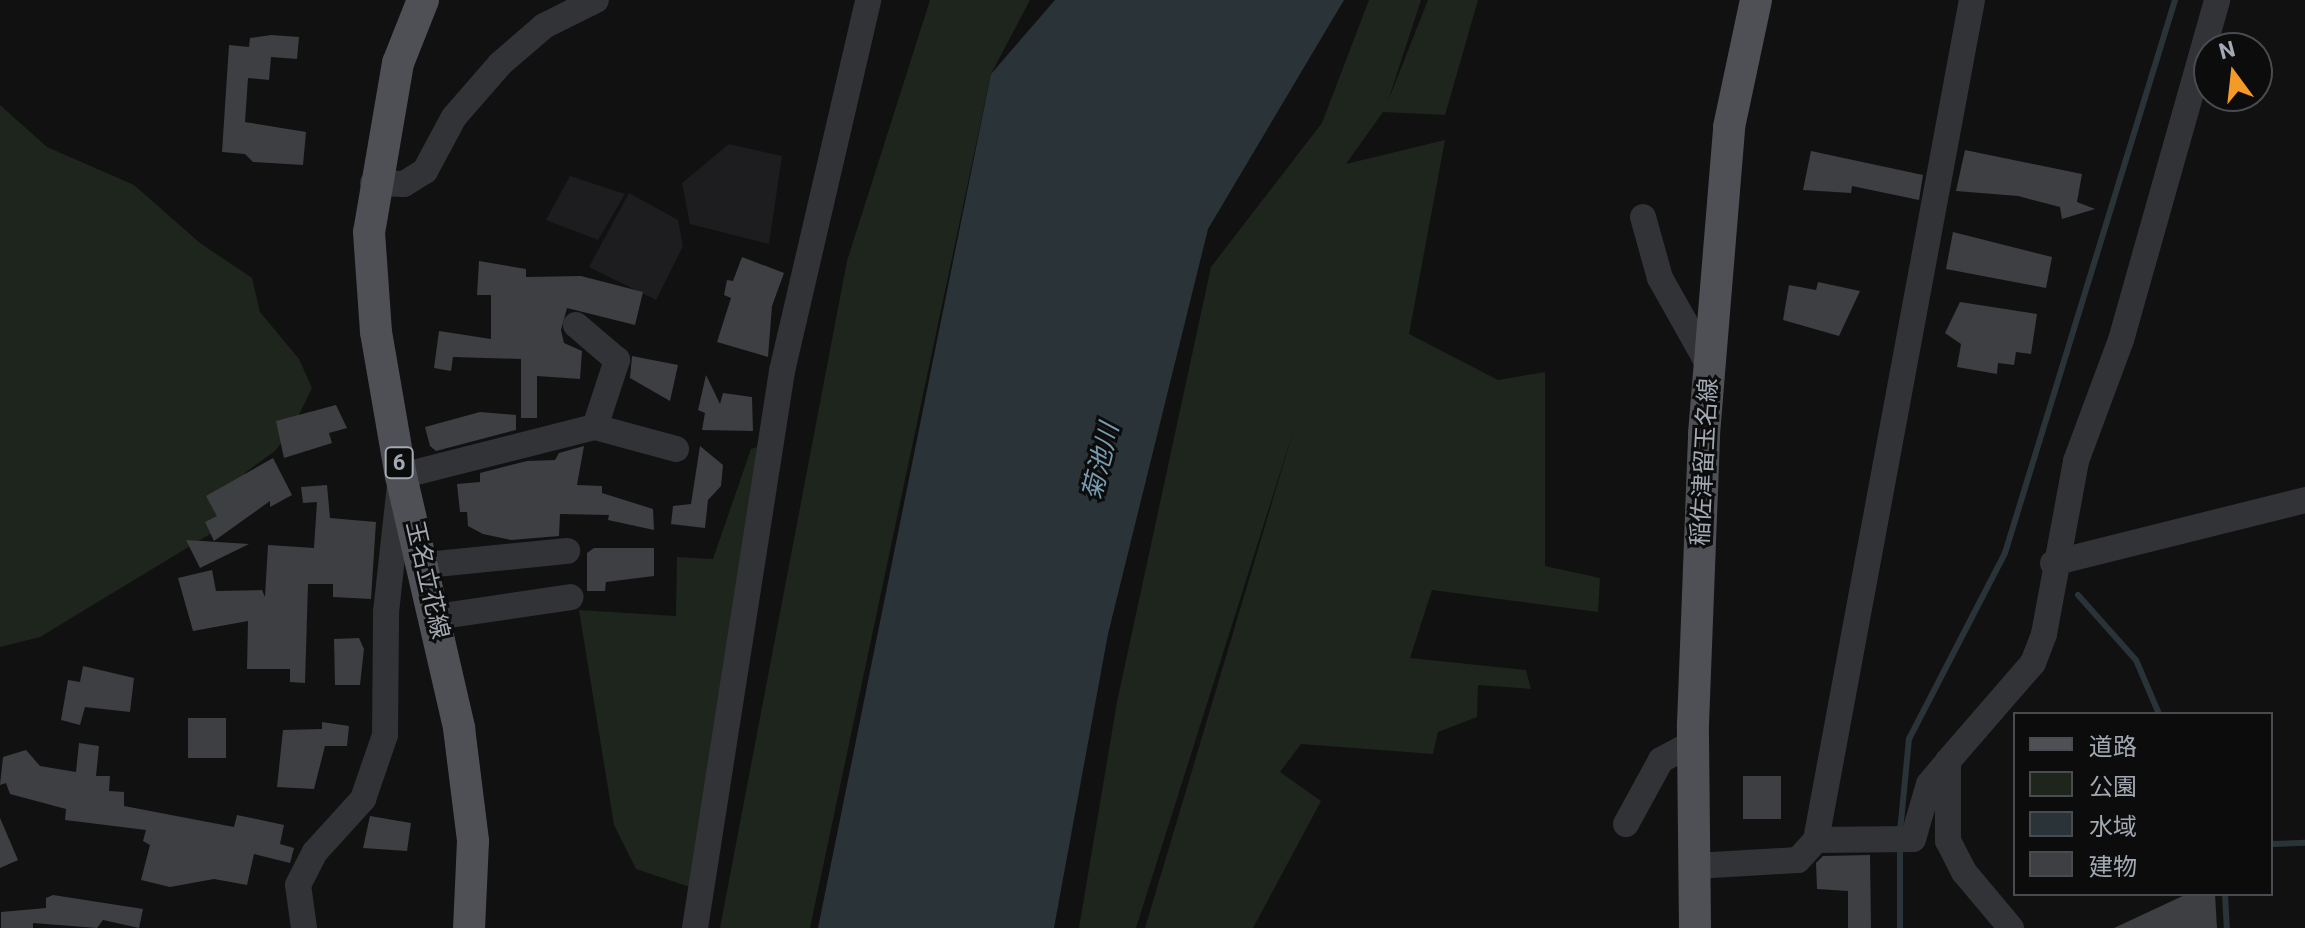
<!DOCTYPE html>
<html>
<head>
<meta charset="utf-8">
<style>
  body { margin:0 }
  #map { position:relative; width:2305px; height:928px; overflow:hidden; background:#111112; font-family:Roboto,"Noto Sans JP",sans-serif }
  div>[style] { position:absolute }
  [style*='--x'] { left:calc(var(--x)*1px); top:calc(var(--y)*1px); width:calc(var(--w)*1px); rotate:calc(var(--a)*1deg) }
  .built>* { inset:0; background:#1d1d1f }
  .green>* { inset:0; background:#1d251d }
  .water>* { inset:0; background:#293338 }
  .stream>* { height:6px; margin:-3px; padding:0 3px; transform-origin:3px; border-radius:3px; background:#293338 }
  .building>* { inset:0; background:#3d3f42; transform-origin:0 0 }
  .minor>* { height:26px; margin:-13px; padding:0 13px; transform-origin:13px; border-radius:13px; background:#323337 }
  .major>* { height:32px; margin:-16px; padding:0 16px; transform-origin:16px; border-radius:16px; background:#4e5056 }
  span { translate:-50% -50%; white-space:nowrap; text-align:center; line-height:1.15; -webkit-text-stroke:6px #0c0c0d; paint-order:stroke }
  .shield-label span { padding:2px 6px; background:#0c0c0d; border:2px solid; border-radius:6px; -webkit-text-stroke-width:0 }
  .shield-label { font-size:22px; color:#a2a9b3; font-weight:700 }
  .street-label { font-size:24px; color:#a2a9b3 }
  .water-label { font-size:26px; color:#779bb0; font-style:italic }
  .legend { position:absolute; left:2013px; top:712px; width:260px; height:184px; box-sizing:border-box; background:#0c0c0d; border:2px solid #484b4f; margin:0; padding:10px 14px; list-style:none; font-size:24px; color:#a2a9b3 }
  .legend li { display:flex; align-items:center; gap:16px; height:40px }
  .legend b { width:40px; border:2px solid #484b4f }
  .north { position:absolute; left:2193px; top:32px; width:80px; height:80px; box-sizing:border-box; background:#0c0c0d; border:2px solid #484b4f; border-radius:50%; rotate:345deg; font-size:22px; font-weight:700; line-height:32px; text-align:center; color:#a2a9b3 }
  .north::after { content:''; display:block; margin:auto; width:28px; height:36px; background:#f49a27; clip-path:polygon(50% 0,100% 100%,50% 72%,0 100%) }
</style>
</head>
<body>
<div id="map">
  <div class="built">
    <i style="clip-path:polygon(729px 144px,782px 156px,769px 244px,690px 224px,682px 183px)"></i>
    <i style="clip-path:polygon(570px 176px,625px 194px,598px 240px,546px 220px)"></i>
    <i style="clip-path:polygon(629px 193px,678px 220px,683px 246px,656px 300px,589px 267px)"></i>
  </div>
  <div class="green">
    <i style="clip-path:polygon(930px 0,1030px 0,991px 74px,810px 928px,720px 928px,847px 261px)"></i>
    <i style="clip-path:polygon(1369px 0,1421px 0,1388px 101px,1428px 0,1478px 0,1445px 115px,1383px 112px,1346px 164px,1445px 140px,1409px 334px,1498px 380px,1545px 372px,1545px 566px,1600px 578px,1598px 612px,1432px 590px,1410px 658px,1526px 670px,1531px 689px,1478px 685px,1477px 717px,1438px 732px,1433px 754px,1301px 744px,1280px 772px,1321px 801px,1253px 928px,1145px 928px,1293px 432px,1136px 928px,1079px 928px,1117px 702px,1211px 267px,1322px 123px)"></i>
    <i style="clip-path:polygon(0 105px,47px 147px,134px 185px,200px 243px,252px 278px,260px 312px,299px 359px,312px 388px,294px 425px,276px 450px,245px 473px,210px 534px,40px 637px,0 647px)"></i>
    <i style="clip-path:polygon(764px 445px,693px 888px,636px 869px,614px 825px,579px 610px,676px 616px,677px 557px,713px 559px,751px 449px)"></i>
  </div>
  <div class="water">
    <i style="clip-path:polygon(1055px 0,1344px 0,1208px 229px,1108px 634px,1054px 928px,818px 928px,991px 74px)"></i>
  </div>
  <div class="stream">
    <i style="--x:2078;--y:595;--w:87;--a:48.3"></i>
    <i style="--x:2136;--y:660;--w:59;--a:66.9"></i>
    <i style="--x:1900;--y:832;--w:93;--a:-84.5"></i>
    <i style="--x:1909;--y:739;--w:209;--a:-62.7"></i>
    <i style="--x:2005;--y:553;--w:579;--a:-72.91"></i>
    <i style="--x:2271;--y:844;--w:34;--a:-2"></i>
    <i style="--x:2225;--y:894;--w:34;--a:87"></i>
    <i style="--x:1900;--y:928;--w:80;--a:-90"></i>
  </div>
  <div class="building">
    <i style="clip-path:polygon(271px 35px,299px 37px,297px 59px,271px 57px,269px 80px,248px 78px,245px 122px,306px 132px,303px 165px,253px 162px,245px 154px,222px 152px,229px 45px,249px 47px,250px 38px)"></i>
    <i style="clip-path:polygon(1965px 150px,2082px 174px,2077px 202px,2095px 209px,2062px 219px,2060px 207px,2018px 196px,1956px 191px)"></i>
    <i style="clip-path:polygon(1811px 151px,1923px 175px,1919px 200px,1852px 186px,1851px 193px,1803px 190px)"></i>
    <i style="clip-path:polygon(1953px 232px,2052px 257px,2046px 288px,1946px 269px)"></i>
    <i style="clip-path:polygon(742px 257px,784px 273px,772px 306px,768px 357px,717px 342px,731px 298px,724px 295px,727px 280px,733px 281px)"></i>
    <i style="clip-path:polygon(479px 261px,526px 269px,526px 277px,581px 276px,643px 292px,635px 325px,567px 308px,561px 330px,564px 343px,582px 351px,580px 379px,537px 376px,537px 418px,521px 418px,521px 359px,453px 357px,451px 371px,434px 368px,439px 331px,491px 339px,491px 295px,477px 295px)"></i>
    <i style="clip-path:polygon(1818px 282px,1860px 291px,1839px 336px,1783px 320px,1789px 285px,1816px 290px)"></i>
    <i style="clip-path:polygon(1960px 302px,2037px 314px,2031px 354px,2016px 352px,2014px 365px,1998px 363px,1997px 374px,1957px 367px,1961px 344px,1945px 333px)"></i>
    <i style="clip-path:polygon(632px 356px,678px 365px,670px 401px,630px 378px)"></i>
    <i style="clip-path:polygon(706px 375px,720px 404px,723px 393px,752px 397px,753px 431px,702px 430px,705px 413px,698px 410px)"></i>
    <i style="clip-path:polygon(336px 405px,347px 428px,329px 433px,332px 443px,284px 458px,276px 421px)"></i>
    <i style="clip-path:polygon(480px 412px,516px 415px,516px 430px,436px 451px,430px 446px,425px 427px)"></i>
    <i style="clip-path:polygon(584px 446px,577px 485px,602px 486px,602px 493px,653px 509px,654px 530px,608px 520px,609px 515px,560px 514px,559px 536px,511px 540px,483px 534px,468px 526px,467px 512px,460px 512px,457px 484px,480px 482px,480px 473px,527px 461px,555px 460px,559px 453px)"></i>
    <i style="clip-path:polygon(700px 446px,723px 465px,721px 486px,708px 500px,705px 528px,671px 524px,673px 506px,691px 504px)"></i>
    <i style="clip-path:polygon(273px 458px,292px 495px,270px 507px,270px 501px,214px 541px,205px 522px,217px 516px,206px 496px)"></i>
    <i style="clip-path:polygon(327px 485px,330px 518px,376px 522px,371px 599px,333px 597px,333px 584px,308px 584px,305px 683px,290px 682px,290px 669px,247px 669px,248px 621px,193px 631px,178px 578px,212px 570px,216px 591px,262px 590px,265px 597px,268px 545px,314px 548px,317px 502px,303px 503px,301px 487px)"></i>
    <i style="clip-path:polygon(186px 540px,249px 544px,200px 568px)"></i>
    <i style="clip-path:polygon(594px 548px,654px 548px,654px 576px,606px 582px,605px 591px,587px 591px,587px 553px)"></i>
    <i style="clip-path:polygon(359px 638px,364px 649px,360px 685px,335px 685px,334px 639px)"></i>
    <i style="clip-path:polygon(83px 666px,134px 678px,130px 712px,85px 707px,80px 725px,61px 720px,68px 680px,80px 682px)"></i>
    <i style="left:188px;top:718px;width:38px;height:40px"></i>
    <i style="clip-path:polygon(322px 722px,349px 726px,347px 746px,325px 746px,314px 789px,277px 787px,283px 730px,322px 729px)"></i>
    <i style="clip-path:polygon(79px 743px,99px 746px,96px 776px,110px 776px,109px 791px,124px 792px,124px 806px,234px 827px,237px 815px,284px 825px,280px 844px,294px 848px,290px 863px,254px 854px,247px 885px,214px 879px,170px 887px,141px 880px,150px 845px,143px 841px,146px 830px,65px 820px,66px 809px,10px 794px,6px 783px,0 785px,3px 757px,26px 750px,40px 766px,76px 772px)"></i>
    <i style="left:1743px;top:776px;width:38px;height:43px"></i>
    <i style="clip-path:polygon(370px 816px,411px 823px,407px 851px,363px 848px)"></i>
    <i style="clip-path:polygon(0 818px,18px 860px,0 868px)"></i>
    <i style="clip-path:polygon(1870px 855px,1871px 928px,1848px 928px,1848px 891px,1817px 889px,1816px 863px,1823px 856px)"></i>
    <i style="clip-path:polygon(2187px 894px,2215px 894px,2217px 928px,2114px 928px)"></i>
    <i style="clip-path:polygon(53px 895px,143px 909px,139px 928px,103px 920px,97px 928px,33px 923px,33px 928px,1px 928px,1px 912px,46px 908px,46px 898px)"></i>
  </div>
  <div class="minor">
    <i style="--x:373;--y:183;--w:31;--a:2"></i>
    <i style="--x:404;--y:184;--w:25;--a:-32"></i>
    <i style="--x:425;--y:171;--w:61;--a:-61.8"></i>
    <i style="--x:454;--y:117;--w:70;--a:-49"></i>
    <i style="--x:500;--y:64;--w:58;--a:-40.8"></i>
    <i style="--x:544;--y:26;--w:58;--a:-26.6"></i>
    <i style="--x:1643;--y:217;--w:63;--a:74.4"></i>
    <i style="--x:1660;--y:278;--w:102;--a:60.7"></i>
    <i style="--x:595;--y:427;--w:84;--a:15.2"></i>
    <i style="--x:2053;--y:563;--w:260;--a:-14"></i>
    <i style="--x:426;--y:565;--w:142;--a:-5.7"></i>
    <i style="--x:436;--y:617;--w:136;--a:-8.4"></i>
    <i style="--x:1626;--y:824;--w:73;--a:-61.3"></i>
    <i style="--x:1661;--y:760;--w:36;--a:-28"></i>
    <i style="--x:1816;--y:840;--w:97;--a:-0.6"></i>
    <i style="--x:1913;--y:839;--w:57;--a:-73.8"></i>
    <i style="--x:1929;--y:784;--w:30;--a:-50"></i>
    <i style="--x:1695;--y:866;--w:103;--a:-3.3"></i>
    <i style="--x:1798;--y:860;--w:27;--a:-48"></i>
    <i style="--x:1816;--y:840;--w:854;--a:-79.48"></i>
    <i style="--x:304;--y:928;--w:43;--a:-97.9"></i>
    <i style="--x:298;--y:885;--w:37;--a:-63"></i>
    <i style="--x:315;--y:852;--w:72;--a:-47.8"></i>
    <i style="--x:363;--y:799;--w:68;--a:-71"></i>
    <i style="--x:385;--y:735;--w:123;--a:-89.5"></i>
    <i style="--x:386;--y:612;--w:137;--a:-83.7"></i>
    <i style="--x:401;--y:476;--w:200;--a:-14.2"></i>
    <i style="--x:595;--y:427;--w:71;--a:-71.8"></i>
    <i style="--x:617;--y:360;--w:54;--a:-139.5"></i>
    <i style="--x:695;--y:928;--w:564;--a:-81.12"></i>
    <i style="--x:782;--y:371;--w:381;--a:-76.9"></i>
    <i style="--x:2011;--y:928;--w:73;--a:-130"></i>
    <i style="--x:1964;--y:872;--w:35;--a:-117"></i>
    <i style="--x:1948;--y:841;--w:80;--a:-90"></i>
    <i style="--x:1948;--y:761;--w:130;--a:-49.1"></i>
    <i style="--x:2033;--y:663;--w:31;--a:-69"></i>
    <i style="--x:2044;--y:634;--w:176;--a:-79.5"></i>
    <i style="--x:2076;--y:461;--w:129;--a:-69.6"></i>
    <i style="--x:2121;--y:340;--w:353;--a:-74.2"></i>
  </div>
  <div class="major">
    <i style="--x:423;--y:0;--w:68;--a:111.6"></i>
    <i style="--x:398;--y:63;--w:171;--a:99.7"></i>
    <i style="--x:369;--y:232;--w:100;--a:86"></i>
    <i style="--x:376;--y:332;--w:146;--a:80.2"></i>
    <i style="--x:401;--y:476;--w:259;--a:77"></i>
    <i style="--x:459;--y:728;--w:114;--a:82.9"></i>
    <i style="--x:473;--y:841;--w:87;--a:92.6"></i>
    <i style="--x:1695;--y:928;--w:204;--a:-90.6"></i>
    <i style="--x:1693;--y:724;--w:290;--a:-87.8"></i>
    <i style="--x:1704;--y:434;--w:308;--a:-85.3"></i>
    <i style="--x:1729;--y:127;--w:130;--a:-78"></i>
  </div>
  <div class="shield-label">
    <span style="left:399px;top:463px">6</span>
  </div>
  <div class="street-label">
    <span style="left:1705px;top:462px;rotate:-87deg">稲佐津留玉名線</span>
    <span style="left:427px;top:580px;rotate:77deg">玉名立花線</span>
  </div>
  <div class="water-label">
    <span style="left:1101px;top:462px;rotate:-76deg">菊池川</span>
  </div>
  <ul class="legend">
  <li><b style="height:10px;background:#4e5056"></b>道路</li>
  <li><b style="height:22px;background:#1d251d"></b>公園</li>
  <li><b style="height:22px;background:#293338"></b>水域</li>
  <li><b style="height:22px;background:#3d3f42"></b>建物</li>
  </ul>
  <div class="north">N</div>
</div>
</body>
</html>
